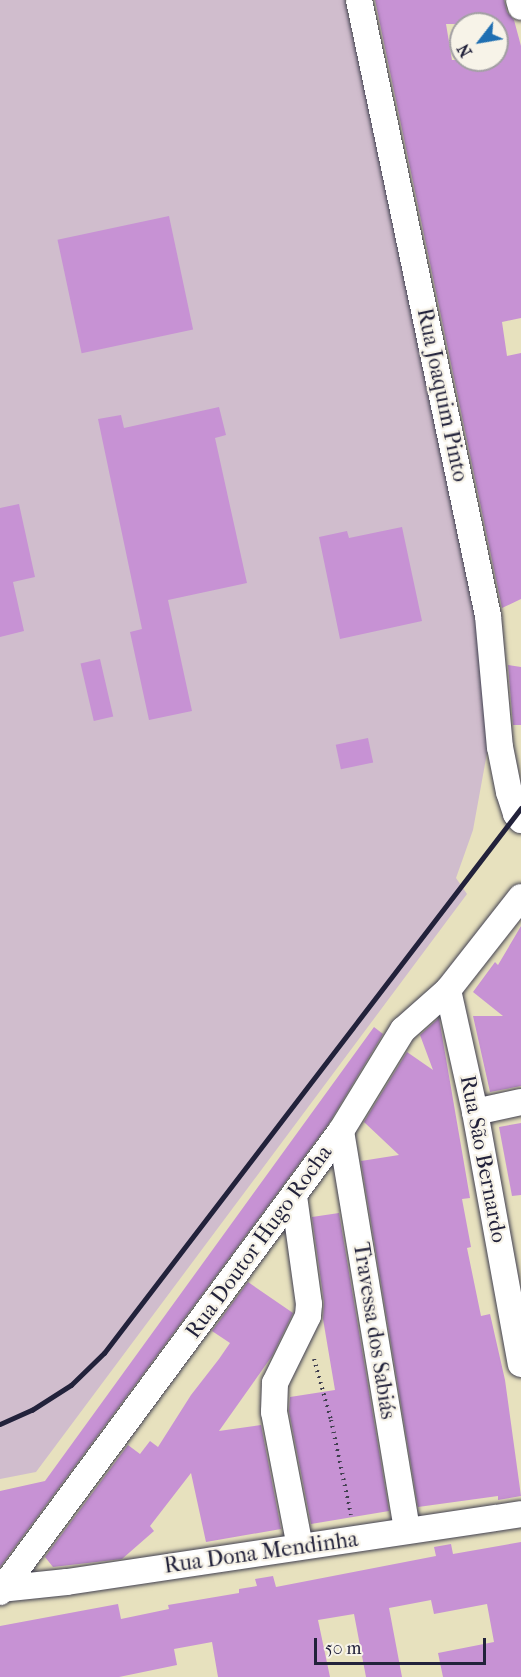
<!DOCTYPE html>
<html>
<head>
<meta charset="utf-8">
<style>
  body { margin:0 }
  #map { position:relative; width:521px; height:1677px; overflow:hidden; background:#e7e1be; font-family:"IM FELL French Canon",serif }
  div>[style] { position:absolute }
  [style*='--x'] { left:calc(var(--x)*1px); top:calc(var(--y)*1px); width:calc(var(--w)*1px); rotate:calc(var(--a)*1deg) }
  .industrial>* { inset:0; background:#d0bdcd }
  .building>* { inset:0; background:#c792d4; transform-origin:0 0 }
  .path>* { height:4px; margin-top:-2px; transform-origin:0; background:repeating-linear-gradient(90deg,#403f4f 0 1.5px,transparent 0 6px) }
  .roads { filter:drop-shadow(0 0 2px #403f4f) drop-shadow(0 0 2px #403f4f) }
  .minor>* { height:26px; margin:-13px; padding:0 13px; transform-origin:13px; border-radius:13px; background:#fff }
  .rail>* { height:4.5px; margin:-2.25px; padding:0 2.25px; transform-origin:2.25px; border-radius:2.25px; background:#22223b }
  span { translate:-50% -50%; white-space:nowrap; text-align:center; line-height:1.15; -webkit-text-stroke:4.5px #f7f3e8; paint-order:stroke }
  .street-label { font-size:22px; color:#22223b }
  .north { position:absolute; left:449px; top:12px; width:60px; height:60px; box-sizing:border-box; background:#f7f3e8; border:2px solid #a29fa3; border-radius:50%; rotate:239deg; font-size:16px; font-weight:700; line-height:24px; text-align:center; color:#22223b }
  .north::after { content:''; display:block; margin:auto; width:21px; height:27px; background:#1f6fb2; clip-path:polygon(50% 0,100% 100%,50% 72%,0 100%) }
  .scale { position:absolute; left:314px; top:1638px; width:172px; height:27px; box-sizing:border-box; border:3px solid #22223b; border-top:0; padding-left:8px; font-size:18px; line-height:21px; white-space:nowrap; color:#22223b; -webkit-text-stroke:4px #f7f3e8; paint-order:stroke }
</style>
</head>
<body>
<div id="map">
  <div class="industrial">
    <i style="clip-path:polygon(0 0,345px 0,469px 565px,481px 661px,487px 753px,473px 830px,456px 878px,467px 894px,36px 1472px,0 1479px)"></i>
  </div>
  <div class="building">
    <i style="clip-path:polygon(evenodd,375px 0,504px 0,507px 12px,514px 20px,521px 46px,521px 318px,502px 322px,507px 356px,521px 353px,521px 599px,502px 608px,375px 0,446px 24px,497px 24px,497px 60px,452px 60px,446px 24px)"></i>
    <i style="left:169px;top:216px;width:116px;height:114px;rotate:78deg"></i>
    <i style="clip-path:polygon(219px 407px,226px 435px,215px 438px,247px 583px,168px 600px,192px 711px,149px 720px,130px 632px,142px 629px,98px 419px,121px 415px,124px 428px)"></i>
    <i style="clip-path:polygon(19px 504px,35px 577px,13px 582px,24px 631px,0 637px,0 508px)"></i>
    <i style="clip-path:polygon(402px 527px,422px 621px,340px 639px,319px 537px,347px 531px,349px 538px)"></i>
    <i style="left:100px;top:659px;width:59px;height:20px;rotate:77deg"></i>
    <i style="clip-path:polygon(508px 665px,521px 667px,521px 725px,513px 725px)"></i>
    <i style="left:368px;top:738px;width:25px;height:33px;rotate:78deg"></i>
    <i style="clip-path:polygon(521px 926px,521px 1086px,490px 1092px,473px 1016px,503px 1016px,473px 992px,495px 962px,498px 965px)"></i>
    <i style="clip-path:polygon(439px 1018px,470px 1198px,462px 1199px,471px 1247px,467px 1248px,481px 1316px,490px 1314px,505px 1380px,521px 1496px,498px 1500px,498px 1496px,418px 1507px,361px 1161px,399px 1155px,364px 1122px,407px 1052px,433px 1070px,420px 1035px)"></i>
    <i style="clip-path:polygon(374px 1027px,383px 1034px,329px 1123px,0 1567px,0 1491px,45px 1481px)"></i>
    <i style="clip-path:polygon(521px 1123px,521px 1195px,512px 1196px,499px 1127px)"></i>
    <i style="clip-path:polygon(339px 1213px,389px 1511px,311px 1524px,289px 1411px,290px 1397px,335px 1390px,323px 1319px,324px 1302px,312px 1217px)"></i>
    <i style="clip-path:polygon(248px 1282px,293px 1313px,272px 1356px,219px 1431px,261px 1425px,281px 1529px,206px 1542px,191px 1473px,150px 1526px,154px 1531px,122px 1559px,53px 1567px,45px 1557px,128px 1445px,140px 1454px,150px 1441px,158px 1447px,191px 1395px,219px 1359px,230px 1343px,212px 1331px)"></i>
    <i style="clip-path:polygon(521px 1542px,521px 1677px,443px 1677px,438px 1653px,494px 1642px,487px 1604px,434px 1614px,431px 1600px,389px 1608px,402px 1677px,366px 1677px,354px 1614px,318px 1620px,330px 1677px,218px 1677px,212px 1642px,174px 1649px,177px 1665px,119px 1677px,0 1677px,0 1626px,118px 1604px,121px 1619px,169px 1609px,168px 1605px,239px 1593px,239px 1589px,257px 1586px,255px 1579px,273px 1576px,276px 1587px,436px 1556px,434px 1547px,451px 1544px,453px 1554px)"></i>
  </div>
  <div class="path">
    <i style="--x:314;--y:1359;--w:63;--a:74.4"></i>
    <i style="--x:331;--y:1420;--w:97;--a:78.1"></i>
  </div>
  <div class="roads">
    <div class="minor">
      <i style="--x:359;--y:0;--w:629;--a:78.17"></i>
      <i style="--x:488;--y:616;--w:132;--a:84.8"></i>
      <i style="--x:500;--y:747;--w:46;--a:78.7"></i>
      <i style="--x:509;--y:792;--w:23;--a:72"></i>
      <i style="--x:516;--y:814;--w:8;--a:50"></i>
      <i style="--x:519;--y:0;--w:7;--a:74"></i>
      <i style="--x:448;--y:990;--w:125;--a:77.5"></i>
      <i style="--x:475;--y:1112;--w:256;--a:79.7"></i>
      <i style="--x:475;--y:1112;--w:47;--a:-12.3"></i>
      <i style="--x:341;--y:1131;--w:405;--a:80.6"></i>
      <i style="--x:294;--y:1196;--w:109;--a:82.1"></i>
      <i style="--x:309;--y:1304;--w:12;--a:95"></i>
      <i style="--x:308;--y:1316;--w:75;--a:116.2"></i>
      <i style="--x:275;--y:1383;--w:29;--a:92"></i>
      <i style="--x:274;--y:1412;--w:137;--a:79.1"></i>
      <i style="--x:0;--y:1589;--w:67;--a:-6"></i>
      <i style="--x:67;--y:1582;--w:459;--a:-8.5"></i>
      <i style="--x:0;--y:1592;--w:573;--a:-53.51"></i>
      <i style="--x:341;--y:1131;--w:119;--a:-58.5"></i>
      <i style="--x:403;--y:1030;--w:60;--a:-41.6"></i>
      <i style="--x:448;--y:990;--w:118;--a:-51.9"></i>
    </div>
  </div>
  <div class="rail">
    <i style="--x:0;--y:1424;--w:35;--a:-24"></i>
    <i style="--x:32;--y:1410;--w:46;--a:-32.7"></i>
    <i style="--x:71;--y:1385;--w:46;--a:-44.1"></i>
    <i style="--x:104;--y:1353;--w:686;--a:-52.58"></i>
  </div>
  <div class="street-label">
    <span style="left:442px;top:395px;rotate:78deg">Rua Joaquim Pinto</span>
    <span style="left:483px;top:1159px;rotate:79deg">Rua São Bernardo</span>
    <span style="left:259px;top:1242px;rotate:-54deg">Rua Doutor Hugo Rocha</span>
    <span style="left:374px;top:1331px;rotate:81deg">Travessa dos Sabiás</span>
    <span style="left:261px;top:1553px;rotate:-8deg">Rua Dona Mendinha</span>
  </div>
  <div class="north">N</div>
  <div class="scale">50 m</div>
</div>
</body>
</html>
